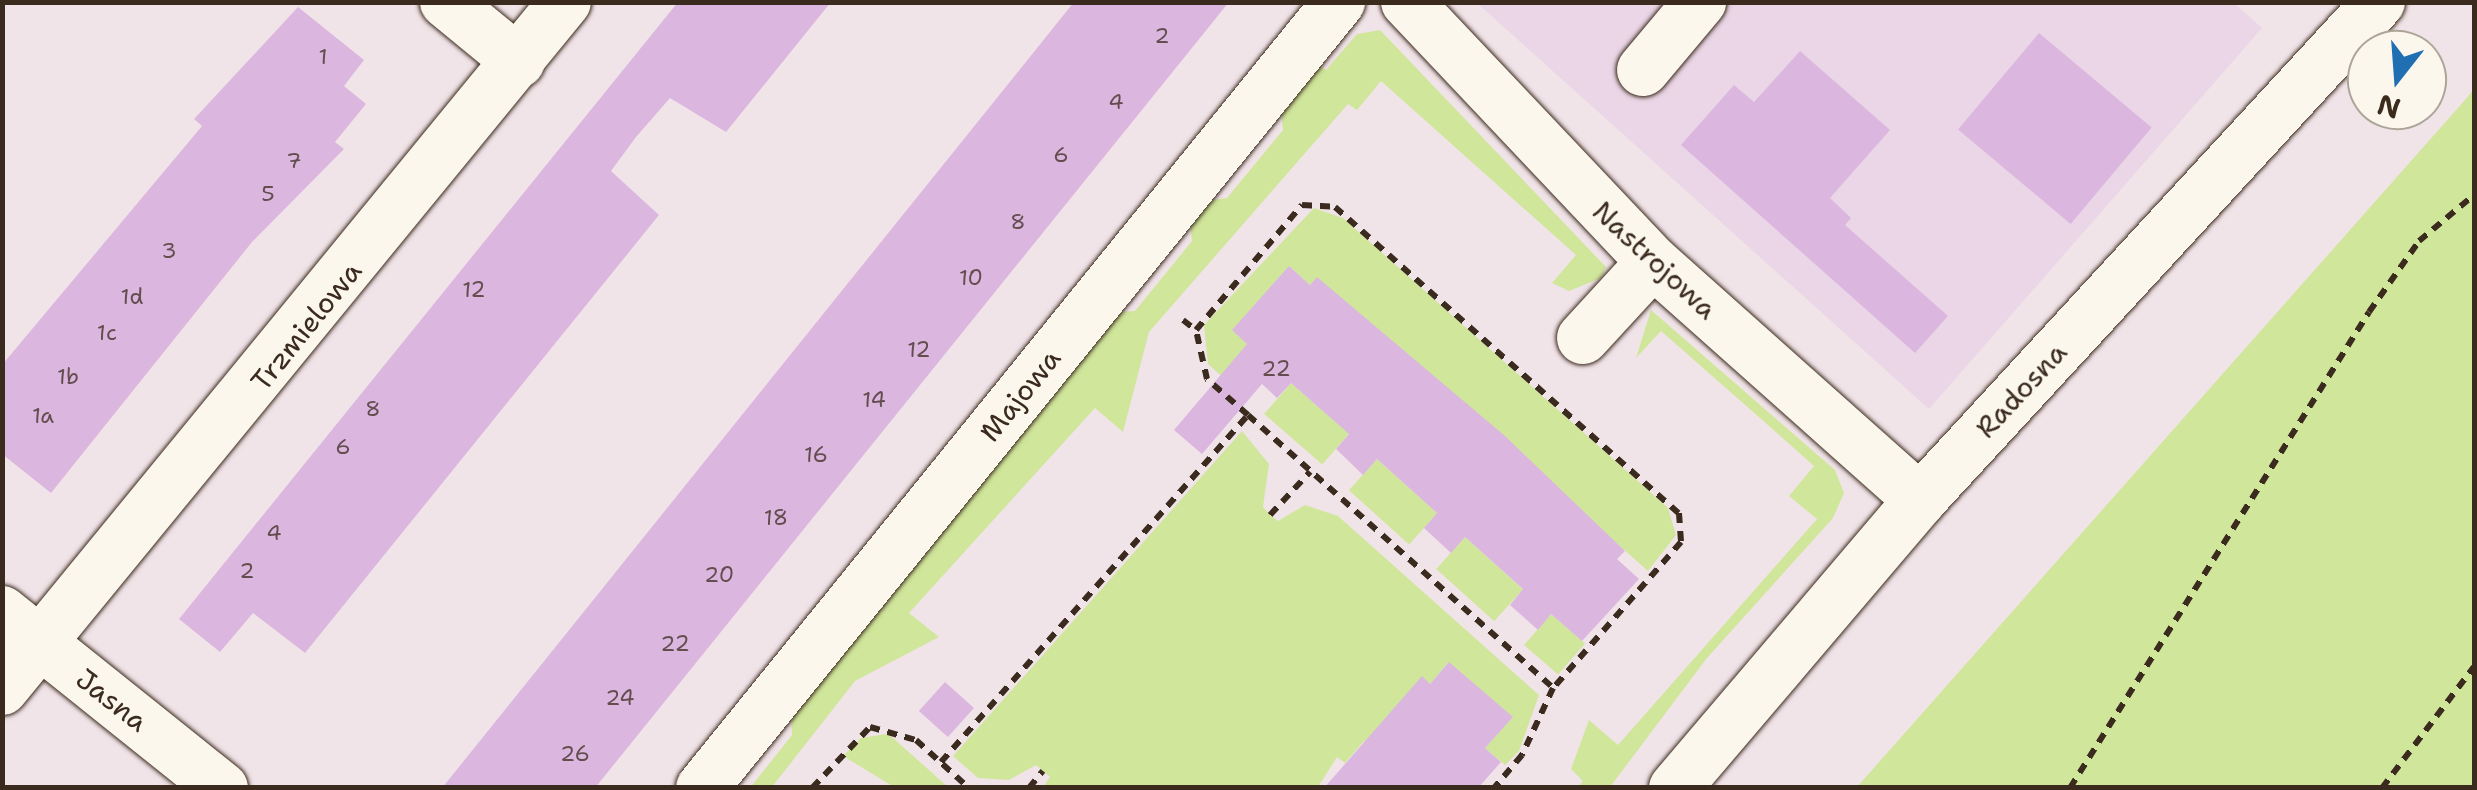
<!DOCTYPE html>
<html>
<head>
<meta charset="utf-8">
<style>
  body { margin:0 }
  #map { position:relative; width:2477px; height:790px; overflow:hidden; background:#f1e4e8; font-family:"Shantell Sans",sans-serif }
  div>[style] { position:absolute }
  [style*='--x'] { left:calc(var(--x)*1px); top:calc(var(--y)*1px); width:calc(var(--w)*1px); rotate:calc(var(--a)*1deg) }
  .built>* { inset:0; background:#ead6e6 }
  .green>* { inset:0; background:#d0e69b; transform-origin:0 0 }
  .building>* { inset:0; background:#dbb7e0; transform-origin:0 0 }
  .path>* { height:6px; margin-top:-3px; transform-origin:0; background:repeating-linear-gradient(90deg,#3b2a1e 0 10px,transparent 0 18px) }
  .roads { filter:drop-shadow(0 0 2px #3b2a1e) drop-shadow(0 0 2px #3b2a1e) }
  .minor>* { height:52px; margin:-26px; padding:0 26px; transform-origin:26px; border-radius:26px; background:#fbf7ec }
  span { translate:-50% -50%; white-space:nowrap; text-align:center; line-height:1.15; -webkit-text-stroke:10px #fbf7ec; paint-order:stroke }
  .number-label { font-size:22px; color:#634d4e }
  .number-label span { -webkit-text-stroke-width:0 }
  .street-label { font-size:28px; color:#3b2a1e }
  .frame { position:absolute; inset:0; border:5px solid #3b2a1e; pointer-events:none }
  .north { position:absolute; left:2347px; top:30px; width:100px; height:100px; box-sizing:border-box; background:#fbf7ec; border:2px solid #aea59a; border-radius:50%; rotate:197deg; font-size:28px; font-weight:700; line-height:40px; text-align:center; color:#3b2a1e }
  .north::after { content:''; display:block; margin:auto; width:35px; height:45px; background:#1f6fb2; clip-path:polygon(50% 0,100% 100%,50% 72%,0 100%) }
</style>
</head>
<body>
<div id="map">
  <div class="built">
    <i style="clip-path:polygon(2233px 2px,2262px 28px,1929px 409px,1477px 3px)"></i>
  </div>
  <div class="green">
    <i style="clip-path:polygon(1380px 30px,1606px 267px,1601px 278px,1569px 291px,1552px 283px,1576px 255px,1381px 81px,1357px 110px,1348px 104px,1149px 332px,1123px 432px,1095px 408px,909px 613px,939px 637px,855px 681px,772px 787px,750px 788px,792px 735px,791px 714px,1116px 312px,1135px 311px,1192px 241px,1190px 223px,1204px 201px,1227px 198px,1283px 130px,1281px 108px,1314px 62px,1326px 70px,1357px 34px)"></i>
    <i style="clip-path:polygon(2474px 89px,2474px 787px,1857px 787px,2465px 100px)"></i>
    <i style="clip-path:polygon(1314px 208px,1343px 218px,1668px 508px,1676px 535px,1648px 571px,1318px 278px,1310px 285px,1289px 266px,1233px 330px,1262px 358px,1236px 389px,1208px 364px,1204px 325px)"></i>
    <i style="clip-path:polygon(1651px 310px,1835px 470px,1844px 493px,1833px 518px,1707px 658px,1610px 787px,1578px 787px,1583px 781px,1571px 769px,1589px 720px,1618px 745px,1817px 519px,1789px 496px,1814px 466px,1760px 418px,1661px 331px,1636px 358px)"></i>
    <i style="left:1291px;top:383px;width:77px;height:41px;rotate:41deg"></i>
    <i style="clip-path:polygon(1242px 431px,1269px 464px,1263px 507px,1270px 515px,1278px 521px,1305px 505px,1338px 516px,1539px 695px,1519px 751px,1505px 765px,1485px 748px,1512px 717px,1448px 663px,1430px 684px,1422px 677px,1372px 748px,1364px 741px,1345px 763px,1337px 757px,1318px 787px,1043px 787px,1050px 777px,1036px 765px,1009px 780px,978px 778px,953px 756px)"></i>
    <i style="left:1377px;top:459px;width:81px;height:42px;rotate:42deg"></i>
    <i style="left:1465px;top:537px;width:78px;height:43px;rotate:42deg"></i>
    <i style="left:1551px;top:614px;width:45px;height:41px;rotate:41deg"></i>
    <i style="clip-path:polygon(886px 734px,893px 738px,948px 787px,894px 787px,843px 756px,861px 738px)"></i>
  </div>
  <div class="building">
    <i style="clip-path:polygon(678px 2px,831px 2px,726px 132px,670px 98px,636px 137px,611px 171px,659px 215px,305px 653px,253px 613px,220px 652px,179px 619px)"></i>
    <i style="clip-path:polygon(1074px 2px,1229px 2px,595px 788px,442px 788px)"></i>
    <i style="clip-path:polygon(298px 7px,364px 60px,344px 86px,366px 104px,335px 142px,344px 149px,252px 242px,51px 493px,2px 454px,2px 365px,202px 126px,194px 119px)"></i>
    <i style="left:2039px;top:33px;width:147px;height:126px;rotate:40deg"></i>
    <i style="clip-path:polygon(1800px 51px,1890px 130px,1830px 198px,1851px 218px,1845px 225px,1948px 316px,1915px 353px,1681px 145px,1734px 85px,1754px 102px)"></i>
    <i style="clip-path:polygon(1289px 266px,1310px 285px,1317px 277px,1505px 436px,1625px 551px,1617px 559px,1639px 579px,1582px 641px,1551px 614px,1538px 630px,1510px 605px,1523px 589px,1465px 537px,1451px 553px,1424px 528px,1437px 513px,1377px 459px,1363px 475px,1336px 449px,1349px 434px,1291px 383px,1277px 398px,1262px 384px,1202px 454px,1174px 430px,1247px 344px,1232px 330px)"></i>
    <i style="clip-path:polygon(1449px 662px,1513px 717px,1485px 748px,1501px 762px,1478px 788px,1324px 788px,1422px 676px,1430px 684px)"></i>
    <i style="left:945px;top:682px;width:39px;height:39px;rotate:42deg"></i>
  </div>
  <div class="path">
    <i style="--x:1183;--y:320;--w:16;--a:38"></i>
    <i style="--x:1248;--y:415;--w:55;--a:-138.7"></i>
    <i style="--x:1207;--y:379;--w:50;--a:-102.7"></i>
    <i style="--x:1196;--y:330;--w:164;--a:-49.7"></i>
    <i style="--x:1302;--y:205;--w:33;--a:3"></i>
    <i style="--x:1335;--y:207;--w:460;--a:41.7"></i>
    <i style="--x:1679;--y:513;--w:29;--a:86"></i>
    <i style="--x:1681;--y:542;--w:194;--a:131.2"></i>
    <i style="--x:1270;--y:515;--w:59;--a:-47.1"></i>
    <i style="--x:941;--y:762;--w:463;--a:-48.5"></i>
    <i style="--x:1248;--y:415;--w:409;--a:41.8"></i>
    <i style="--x:1553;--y:688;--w:74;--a:114.8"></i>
    <i style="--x:1522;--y:755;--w:43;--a:130.3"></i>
    <i style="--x:812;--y:788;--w:84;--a:-46.4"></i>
    <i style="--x:870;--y:727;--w:48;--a:15.8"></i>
    <i style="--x:916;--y:740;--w:72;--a:42.2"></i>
    <i style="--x:1029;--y:788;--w:22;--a:-51"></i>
    <i style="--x:2070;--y:788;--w:562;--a:-57.86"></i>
    <i style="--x:2369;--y:312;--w:87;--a:-54.8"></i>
    <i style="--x:2419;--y:241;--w:72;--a:-39.9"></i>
    <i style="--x:2382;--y:788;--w:152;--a:-52.8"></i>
  </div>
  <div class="roads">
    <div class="minor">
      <i style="--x:446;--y:2;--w:94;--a:39.4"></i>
      <i style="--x:1407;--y:2;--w:358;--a:46.6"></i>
      <i style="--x:1653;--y:262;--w:358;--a:41.7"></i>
      <i style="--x:1643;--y:70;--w:89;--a:-50"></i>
      <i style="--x:1583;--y:338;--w:103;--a:-47.4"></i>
      <i style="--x:2;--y:612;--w:282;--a:38.7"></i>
      <i style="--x:2;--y:689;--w:888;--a:-50.67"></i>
      <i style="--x:702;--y:788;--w:1012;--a:-50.98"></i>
      <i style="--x:1675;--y:788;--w:378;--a:-49.6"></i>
      <i style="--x:1920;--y:500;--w:677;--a:-47.33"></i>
    </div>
  </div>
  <div class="number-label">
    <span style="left:1162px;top:36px">2</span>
    <span style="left:323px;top:57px">1</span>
    <span style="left:1116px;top:102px">4</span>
    <span style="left:1061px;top:155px">6</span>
    <span style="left:294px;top:161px">7</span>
    <span style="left:268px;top:194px">5</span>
    <span style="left:1018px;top:222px">8</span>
    <span style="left:169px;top:251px">3</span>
    <span style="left:971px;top:278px">10</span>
    <span style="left:474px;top:290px">12</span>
    <span style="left:132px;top:297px">1d</span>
    <span style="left:107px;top:333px">1c</span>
    <span style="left:919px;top:350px">12</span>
    <span style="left:1276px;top:369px">22</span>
    <span style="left:68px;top:377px">1b</span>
    <span style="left:874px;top:400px">14</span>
    <span style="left:373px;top:409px">8</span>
    <span style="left:43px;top:416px">1a</span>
    <span style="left:343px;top:447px">6</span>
    <span style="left:816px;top:455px">16</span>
    <span style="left:776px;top:518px">18</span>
    <span style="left:274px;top:533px">4</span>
    <span style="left:247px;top:571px">2</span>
    <span style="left:719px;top:575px">20</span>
    <span style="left:675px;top:644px">22</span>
    <span style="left:620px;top:698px">24</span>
    <span style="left:575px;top:754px">26</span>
  </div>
  <div class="street-label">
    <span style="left:1655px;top:260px;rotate:43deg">Nastrojowa</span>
    <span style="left:306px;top:326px;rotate:-51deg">Trzmielowa</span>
    <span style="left:2021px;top:390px;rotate:-47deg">Radosna</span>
    <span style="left:1020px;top:395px;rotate:-51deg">Majowa</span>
    <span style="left:112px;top:700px;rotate:38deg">Jasna</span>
  </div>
  <div class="frame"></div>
  <div class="north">N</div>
</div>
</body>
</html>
